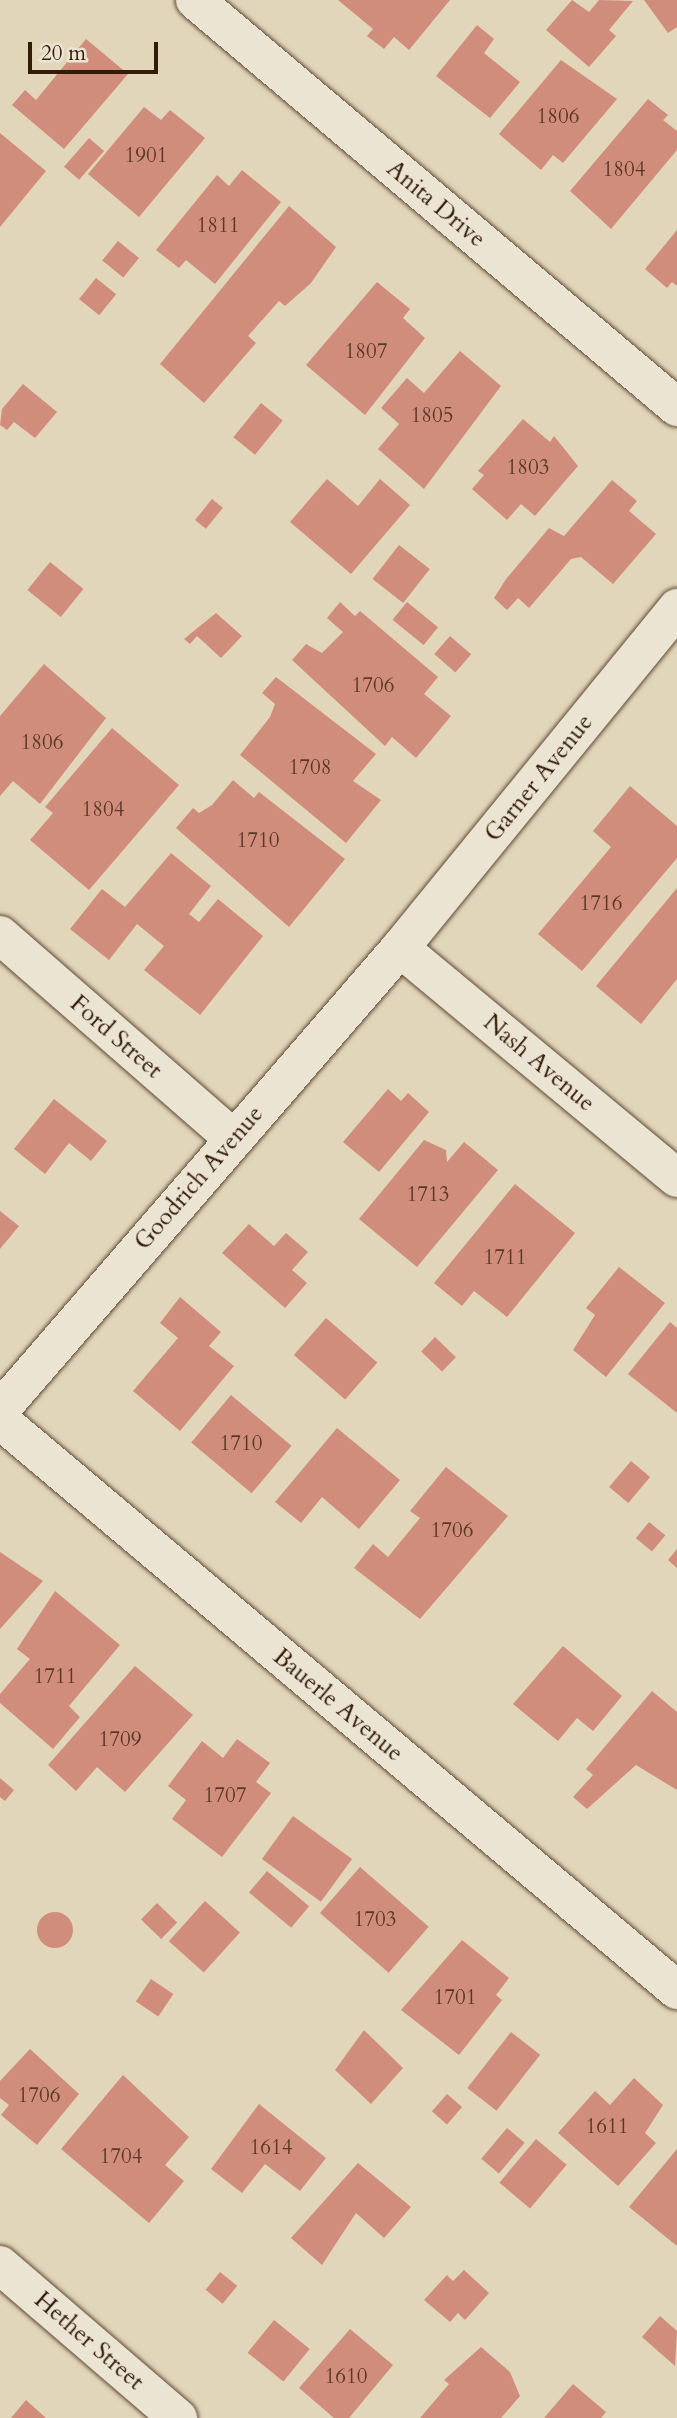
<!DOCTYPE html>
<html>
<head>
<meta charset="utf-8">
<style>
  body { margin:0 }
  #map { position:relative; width:677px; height:2418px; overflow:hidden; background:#e2d6ba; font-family:Cardo,serif }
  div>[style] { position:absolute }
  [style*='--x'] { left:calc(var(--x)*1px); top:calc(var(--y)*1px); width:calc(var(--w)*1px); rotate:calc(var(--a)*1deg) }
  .building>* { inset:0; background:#d08d7c; transform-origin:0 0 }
  .round { border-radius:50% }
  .roads { filter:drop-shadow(0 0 2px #5e4a35) drop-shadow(0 0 2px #5e4a35) }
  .minor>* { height:38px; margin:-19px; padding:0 19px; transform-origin:19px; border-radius:19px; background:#ece4d2 }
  span { translate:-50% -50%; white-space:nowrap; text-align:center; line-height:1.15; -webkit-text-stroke:5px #ece4d2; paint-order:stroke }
  .number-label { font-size:21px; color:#5a3826 }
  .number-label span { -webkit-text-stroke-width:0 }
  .street-label { font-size:24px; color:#321b09 }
  .scale { position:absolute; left:28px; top:42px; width:130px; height:32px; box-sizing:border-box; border:4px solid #321b09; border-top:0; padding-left:9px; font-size:21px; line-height:24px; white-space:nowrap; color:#321b09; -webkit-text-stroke:5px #ece4d2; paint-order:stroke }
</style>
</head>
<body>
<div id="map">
  <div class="building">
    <i style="clip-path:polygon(338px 0,450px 0,409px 50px,394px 37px,384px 49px,367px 36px,373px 29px)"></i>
    <i style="clip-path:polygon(572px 0,589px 12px,599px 0,633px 1px,609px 30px,616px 36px,589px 67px,546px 30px)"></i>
    <i style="clip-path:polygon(644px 0,677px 0,677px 27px,668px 33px)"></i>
    <i style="clip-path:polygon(477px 25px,494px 39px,484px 53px,520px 82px,490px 118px,436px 76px)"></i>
    <i style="clip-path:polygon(86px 39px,128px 74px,64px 149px,12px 105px,25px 90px,36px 100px)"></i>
    <i style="clip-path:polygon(561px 60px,617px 99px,563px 163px,553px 155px,541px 170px,499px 134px)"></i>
    <i style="clip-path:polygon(648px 99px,668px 115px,663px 120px,677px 131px,677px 150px,611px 229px,570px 191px)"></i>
    <i style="clip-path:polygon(144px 107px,161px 120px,170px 110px,205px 138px,139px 217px,88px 174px)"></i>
    <i style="clip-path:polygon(0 133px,46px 171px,0 227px)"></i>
    <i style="left:89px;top:138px;width:20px;height:38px;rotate:41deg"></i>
    <i style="clip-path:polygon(242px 170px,281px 202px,215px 284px,186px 260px,179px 268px,156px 250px,217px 175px,229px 186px)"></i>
    <i style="clip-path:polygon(289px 206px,336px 247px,311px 283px,285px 306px,279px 301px,248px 336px,256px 343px,204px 403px,160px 364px)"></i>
    <i style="clip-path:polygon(677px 230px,677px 286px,672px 282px,667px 288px,645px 269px)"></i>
    <i style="left:118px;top:241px;width:27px;height:25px;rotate:39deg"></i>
    <i style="left:96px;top:278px;width:26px;height:27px;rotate:39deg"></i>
    <i style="clip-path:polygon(377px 282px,410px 309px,403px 318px,425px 338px,365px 415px,306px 365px)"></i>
    <i style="clip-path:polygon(460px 351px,501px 386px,424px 489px,378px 449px,399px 424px,381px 408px,407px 378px,424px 393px)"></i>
    <i style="clip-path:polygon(23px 384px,57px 412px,35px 438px,14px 422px,7px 430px,0 425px,2px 409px)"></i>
    <i style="left:261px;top:403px;width:28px;height:44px;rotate:39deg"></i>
    <i style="clip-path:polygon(523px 419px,550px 442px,554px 436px,578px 466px,535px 516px,521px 504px,507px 520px,472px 489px,484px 475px,478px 471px)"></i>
    <i style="clip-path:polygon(327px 479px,358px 506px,380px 479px,410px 505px,351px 574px,290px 522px)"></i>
    <i style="clip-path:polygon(612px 480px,637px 501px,629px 511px,656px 534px,613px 584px,581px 557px,571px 559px,529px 608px,518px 598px,507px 610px,494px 598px,506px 579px,549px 528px,564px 536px)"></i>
    <i style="left:212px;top:499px;width:14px;height:27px;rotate:39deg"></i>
    <i style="left:399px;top:545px;width:39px;height:43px;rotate:38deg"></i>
    <i style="left:50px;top:562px;width:43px;height:36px;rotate:39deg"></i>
    <i style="clip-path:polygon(340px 602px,355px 616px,360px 611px,438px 677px,424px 694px,451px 716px,416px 758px,392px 737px,385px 746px,292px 660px,306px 644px,322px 653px,343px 632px,327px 618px)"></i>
    <i style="left:407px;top:602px;width:40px;height:23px;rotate:39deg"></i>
    <i style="clip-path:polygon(216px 613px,242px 636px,221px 658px,197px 636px,190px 644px,184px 639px)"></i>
    <i style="left:450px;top:636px;width:28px;height:24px;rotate:41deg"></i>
    <i style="clip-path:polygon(44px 664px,106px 718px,40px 804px,13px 781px,0 796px,0 716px)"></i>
    <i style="clip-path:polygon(276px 677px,376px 754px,353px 781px,381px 800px,346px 843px,240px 755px,270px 717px,275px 704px,262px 693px)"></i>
    <i style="clip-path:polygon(112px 728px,179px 785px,89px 890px,30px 840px,53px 813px,45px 807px)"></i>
    <i style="clip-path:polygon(233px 780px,254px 798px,259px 792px,345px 859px,289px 927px,176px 828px,193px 808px,199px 813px,212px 805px)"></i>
    <i style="clip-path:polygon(630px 786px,677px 826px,677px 858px,582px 971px,538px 934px,611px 847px,593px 831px)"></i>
    <i style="clip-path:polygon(171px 853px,211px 886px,189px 914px,199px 922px,218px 899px,263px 936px,200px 1015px,144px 970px,164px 946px,137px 924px,109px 960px,70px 929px,102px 889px,125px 907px)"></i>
    <i style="clip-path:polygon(677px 888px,677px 979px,641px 1024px,596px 986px)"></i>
    <i style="clip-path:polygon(388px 1089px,401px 1101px,408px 1093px,429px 1112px,379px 1172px,343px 1142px)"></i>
    <i style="clip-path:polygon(54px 1099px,107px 1141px,91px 1161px,69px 1143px,45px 1174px,14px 1149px)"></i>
    <i style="clip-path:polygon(424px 1140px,446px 1150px,447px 1162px,464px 1142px,498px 1170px,417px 1267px,359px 1219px)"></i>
    <i style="clip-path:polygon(515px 1184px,575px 1233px,507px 1317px,474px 1291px,462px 1306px,434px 1283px)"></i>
    <i style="clip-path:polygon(0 1211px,19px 1226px,0 1249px)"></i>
    <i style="clip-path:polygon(249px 1224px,274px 1246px,286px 1233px,308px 1252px,292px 1270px,307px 1283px,285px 1308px,222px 1253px)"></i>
    <i style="clip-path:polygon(619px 1267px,665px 1303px,606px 1377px,573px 1350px,595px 1315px,586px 1308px)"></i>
    <i style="clip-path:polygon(180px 1297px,221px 1332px,209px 1346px,234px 1366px,180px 1431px,133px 1391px,178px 1338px,160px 1323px)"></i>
    <i style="left:326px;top:1318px;width:68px;height:49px;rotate:41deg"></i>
    <i style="clip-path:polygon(670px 1322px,677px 1328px,677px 1413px,628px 1374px)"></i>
    <i style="left:435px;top:1337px;width:29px;height:20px;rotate:44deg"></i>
    <i style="left:231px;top:1395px;width:79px;height:62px;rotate:40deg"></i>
    <i style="clip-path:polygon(337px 1428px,400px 1480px,359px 1529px,322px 1497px,301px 1523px,275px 1502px)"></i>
    <i style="left:631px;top:1461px;width:25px;height:34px;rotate:40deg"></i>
    <i style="clip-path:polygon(446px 1467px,508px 1516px,420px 1619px,354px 1568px,373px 1544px,388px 1557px,420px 1518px,410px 1511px)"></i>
    <i style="left:649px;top:1522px;width:21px;height:21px;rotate:39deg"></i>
    <i style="clip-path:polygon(677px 1549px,677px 1568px,668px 1560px)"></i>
    <i style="clip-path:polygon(0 1552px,43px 1581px,0 1629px)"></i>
    <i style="clip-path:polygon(55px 1591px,120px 1645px,69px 1706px,80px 1717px,53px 1749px,0 1703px,0 1694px,30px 1659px,17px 1649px)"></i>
    <i style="clip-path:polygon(563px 1646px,622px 1696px,593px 1731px,577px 1718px,558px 1741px,513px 1704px)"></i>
    <i style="clip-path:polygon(135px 1666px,193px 1715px,125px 1792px,97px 1767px,76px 1791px,48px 1765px)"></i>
    <i style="clip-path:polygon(652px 1691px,677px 1712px,677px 1790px,636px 1765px,587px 1809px,573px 1797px,593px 1775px,586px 1769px)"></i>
    <i style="clip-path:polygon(237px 1739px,270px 1763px,256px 1782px,271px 1793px,222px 1857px,172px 1819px,186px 1800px,168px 1786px,202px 1741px,223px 1758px)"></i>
    <i style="clip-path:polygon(0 1778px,14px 1790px,5px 1801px,0 1797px)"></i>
    <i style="left:293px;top:1816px;width:73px;height:53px;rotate:36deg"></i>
    <i style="left:360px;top:1867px;width:91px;height:61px;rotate:41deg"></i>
    <i style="left:267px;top:1871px;width:55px;height:28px;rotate:40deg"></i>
    <i style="left:205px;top:1901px;width:47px;height:54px;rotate:42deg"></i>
    <i style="left:157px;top:1903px;width:28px;height:23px;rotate:44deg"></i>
    <i class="round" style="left:37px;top:1912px;width:36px;height:36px"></i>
    <i style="clip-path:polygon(462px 1940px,509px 1978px,496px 1995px,502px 2000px,459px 2055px,401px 2010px)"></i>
    <i style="left:151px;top:1979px;width:27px;height:27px;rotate:34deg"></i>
    <i style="clip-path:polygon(364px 2030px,403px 2068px,371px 2104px,335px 2070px)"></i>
    <i style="left:511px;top:2032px;width:37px;height:71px;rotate:38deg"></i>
    <i style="clip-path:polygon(30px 2049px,79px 2094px,37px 2145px,1px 2115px,9px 2105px,0 2098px,0 2081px)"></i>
    <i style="clip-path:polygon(123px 2075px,189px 2137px,165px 2165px,184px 2181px,149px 2223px,61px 2149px)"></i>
    <i style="clip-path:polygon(634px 2078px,663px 2105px,645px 2133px,656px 2143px,618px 2186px,558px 2133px,595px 2091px,610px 2105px)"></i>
    <i style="left:447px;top:2094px;width:20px;height:23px;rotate:41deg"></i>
    <i style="clip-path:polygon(259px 2104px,326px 2158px,300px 2191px,265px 2164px,242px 2193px,211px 2169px)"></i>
    <i style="left:507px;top:2128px;width:23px;height:40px;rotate:40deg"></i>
    <i style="left:536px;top:2139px;width:40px;height:57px;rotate:40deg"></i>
    <i style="clip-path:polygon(677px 2149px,677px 2246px,629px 2207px)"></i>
    <i style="clip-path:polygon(358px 2163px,411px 2207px,384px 2238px,356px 2213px,322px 2265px,291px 2238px)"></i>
    <i style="clip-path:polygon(464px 2270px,489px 2293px,465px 2320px,458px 2313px,450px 2322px,424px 2300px,447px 2275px,453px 2281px)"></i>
    <i style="left:220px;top:2272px;width:22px;height:23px;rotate:39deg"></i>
    <i style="clip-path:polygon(660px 2316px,677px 2331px,675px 2366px,642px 2337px)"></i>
    <i style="left:274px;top:2320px;width:46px;height:42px;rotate:39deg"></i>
    <i style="clip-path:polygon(350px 2329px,393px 2365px,349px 2418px,334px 2418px,299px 2388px)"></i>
    <i style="clip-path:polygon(481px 2347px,510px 2372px,520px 2396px,501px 2418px,420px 2418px,449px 2384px,444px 2380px)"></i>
    <i style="clip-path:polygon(573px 2384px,606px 2412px,601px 2418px,544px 2418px)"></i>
    <i style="clip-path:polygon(26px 2400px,46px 2418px,11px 2418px)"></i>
  </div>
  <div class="roads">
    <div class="minor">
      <i style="--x:195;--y:0;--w:631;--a:40.18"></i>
      <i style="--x:0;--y:935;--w:309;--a:41.1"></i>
      <i style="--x:400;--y:948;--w:360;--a:39.7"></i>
      <i style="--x:0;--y:1410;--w:611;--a:-49.11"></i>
      <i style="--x:400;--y:948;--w:439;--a:-50.8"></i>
      <i style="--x:0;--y:1420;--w:885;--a:40.1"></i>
      <i style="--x:0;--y:2265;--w:235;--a:40.7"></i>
    </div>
  </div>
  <div class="number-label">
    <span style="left:558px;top:117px">1806</span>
    <span style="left:146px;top:156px">1901</span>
    <span style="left:624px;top:170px">1804</span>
    <span style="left:218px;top:226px">1811</span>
    <span style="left:366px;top:352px">1807</span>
    <span style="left:432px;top:416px">1805</span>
    <span style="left:528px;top:468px">1803</span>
    <span style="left:373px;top:686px">1706</span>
    <span style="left:42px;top:743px">1806</span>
    <span style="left:310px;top:768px">1708</span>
    <span style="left:103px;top:810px">1804</span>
    <span style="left:258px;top:841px">1710</span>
    <span style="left:601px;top:904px">1716</span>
    <span style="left:428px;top:1195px">1713</span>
    <span style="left:505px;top:1258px">1711</span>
    <span style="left:241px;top:1444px">1710</span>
    <span style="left:452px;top:1531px">1706</span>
    <span style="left:55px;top:1677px">1711</span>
    <span style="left:120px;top:1740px">1709</span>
    <span style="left:225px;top:1796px">1707</span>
    <span style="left:375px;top:1920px">1703</span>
    <span style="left:455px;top:1998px">1701</span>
    <span style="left:39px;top:2096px">1706</span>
    <span style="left:607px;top:2127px">1611</span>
    <span style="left:271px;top:2148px">1614</span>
    <span style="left:121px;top:2157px">1704</span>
    <span style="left:346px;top:2377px">1610</span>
  </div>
  <div class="street-label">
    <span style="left:436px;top:204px;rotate:40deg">Anita Drive</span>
    <span style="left:539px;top:778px;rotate:-51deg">Garner Avenue</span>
    <span style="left:116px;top:1037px;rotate:41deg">Ford Street</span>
    <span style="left:539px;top:1063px;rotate:40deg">Nash Avenue</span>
    <span style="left:199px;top:1178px;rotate:-49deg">Goodrich Avenue</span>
    <span style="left:338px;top:1705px;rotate:40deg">Bauerle Avenue</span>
    <span style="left:89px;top:2341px;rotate:41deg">Hether Street</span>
  </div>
  <div class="scale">20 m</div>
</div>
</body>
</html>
